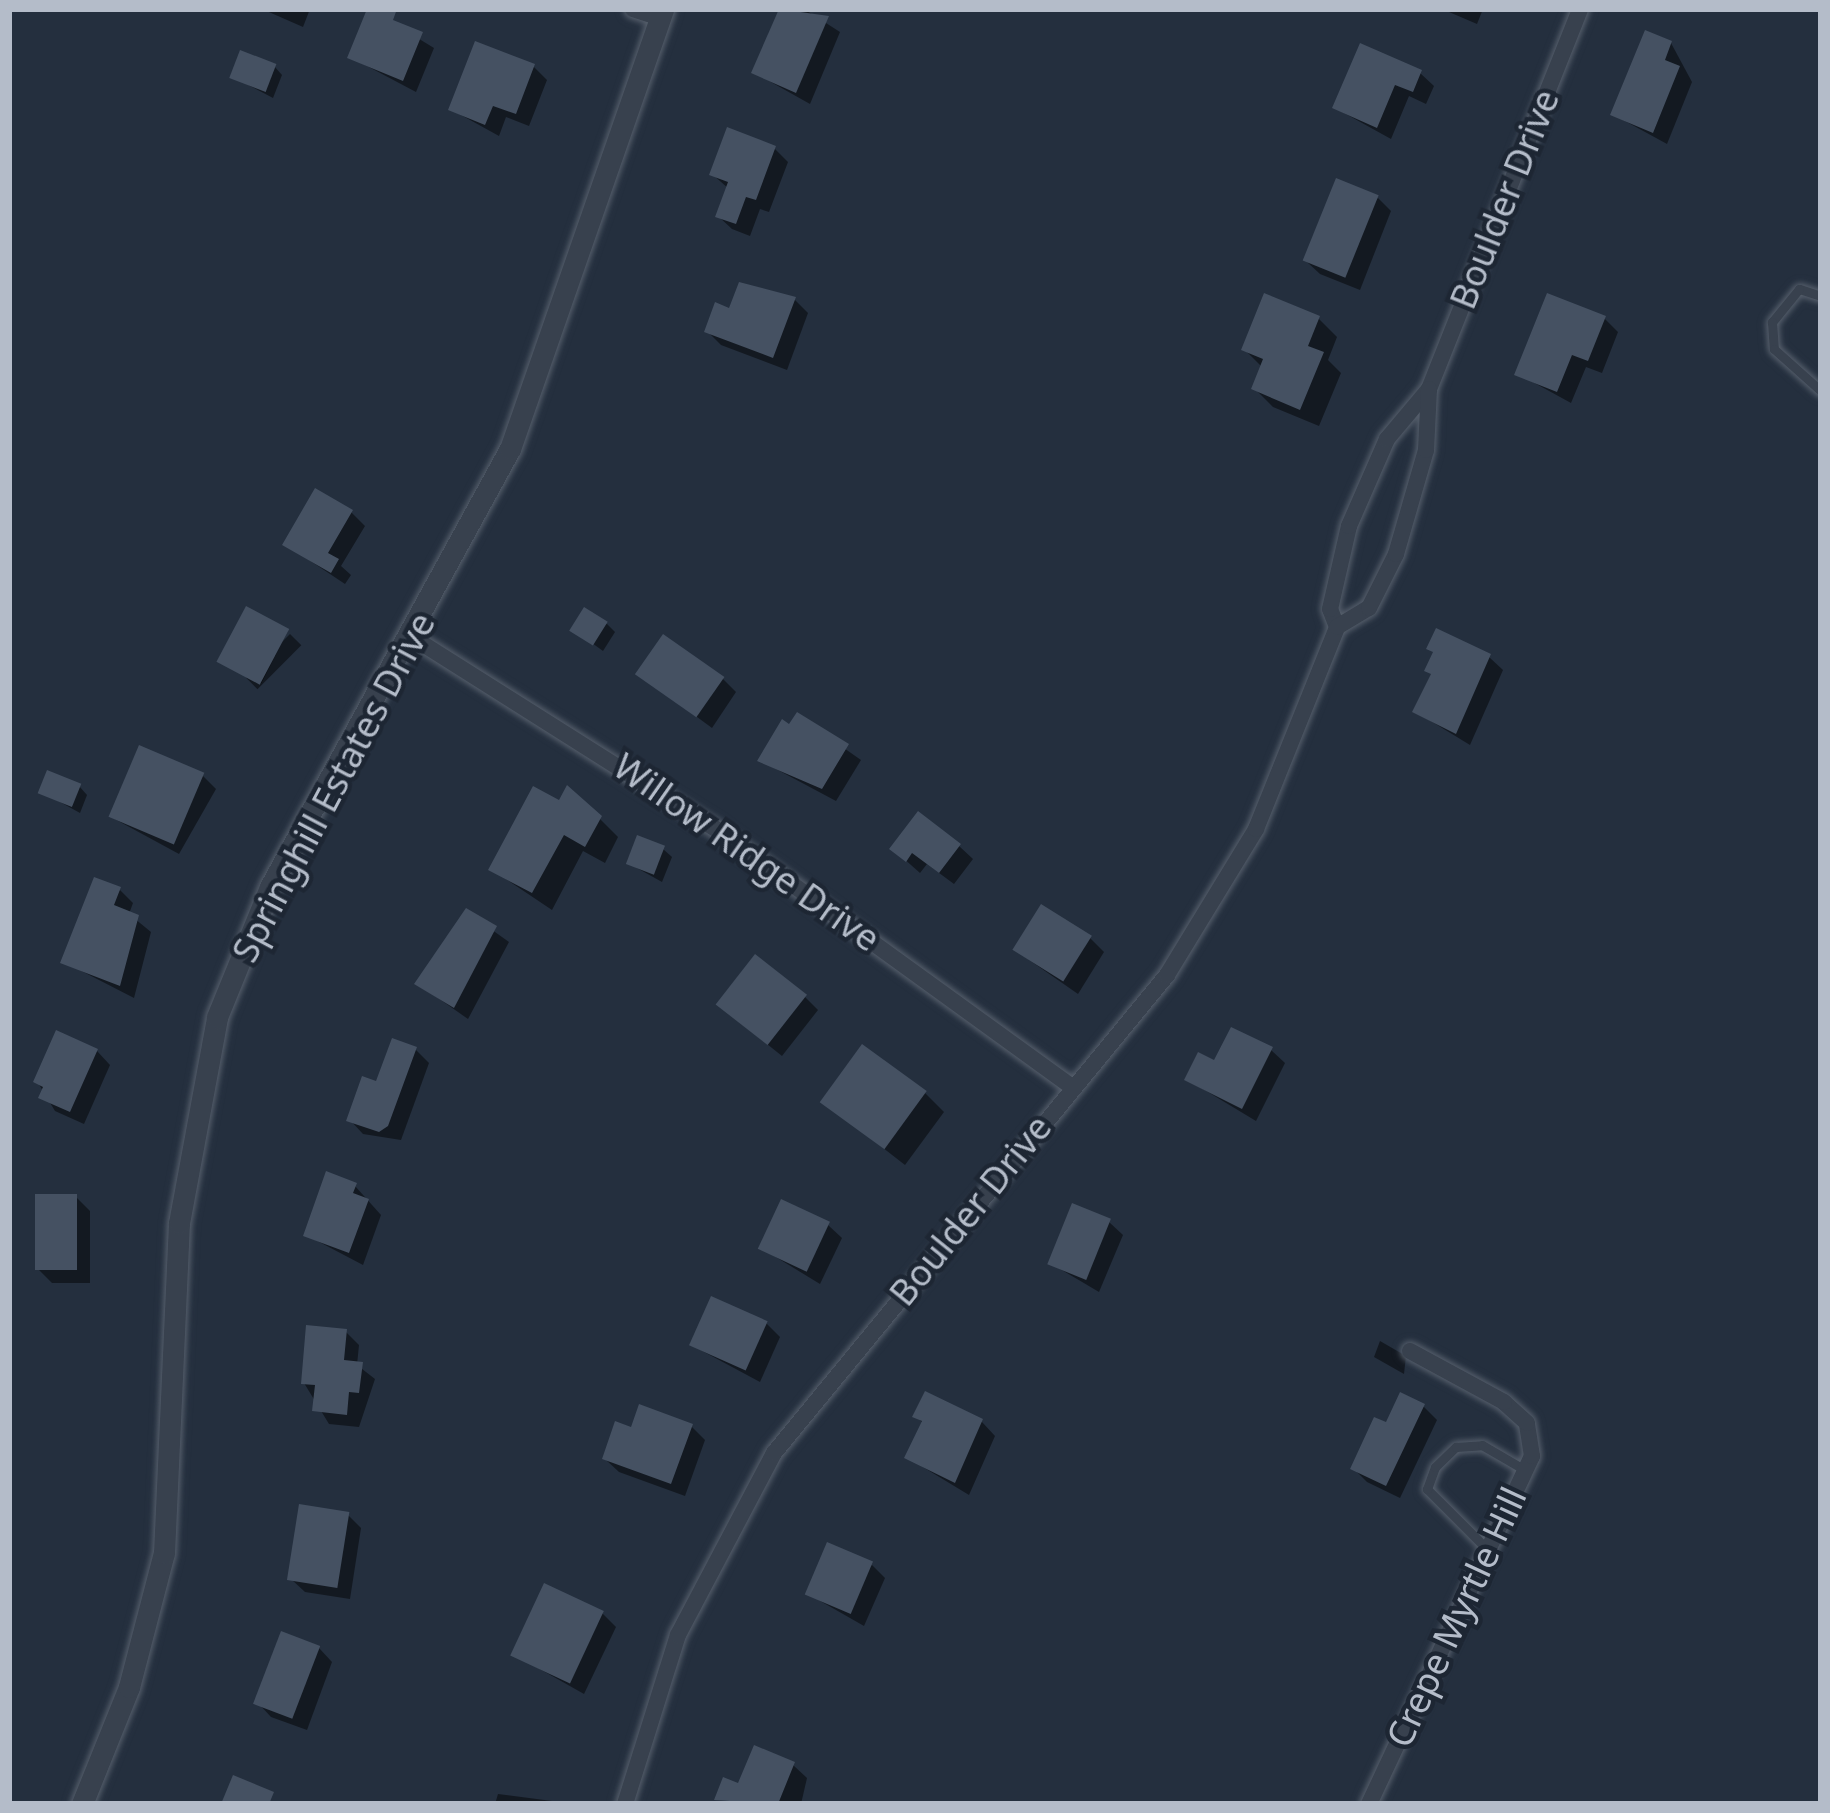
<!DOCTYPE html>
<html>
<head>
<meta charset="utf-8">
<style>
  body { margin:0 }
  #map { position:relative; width:1830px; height:1813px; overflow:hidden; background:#242f3e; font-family:"Noto Sans",sans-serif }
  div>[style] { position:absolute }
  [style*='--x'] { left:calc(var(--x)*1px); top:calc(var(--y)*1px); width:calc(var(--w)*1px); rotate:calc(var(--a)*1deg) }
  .shadow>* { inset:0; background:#0007; transform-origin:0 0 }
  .building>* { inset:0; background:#455162; transform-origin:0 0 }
  .roads { filter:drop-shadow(0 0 3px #565f6c) drop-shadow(0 0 3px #565f6c) }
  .service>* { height:9px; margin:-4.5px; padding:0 4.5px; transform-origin:4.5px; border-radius:4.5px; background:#38414e }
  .minor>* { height:16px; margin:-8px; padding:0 8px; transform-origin:8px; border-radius:8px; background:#38414e }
  .tertiary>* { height:21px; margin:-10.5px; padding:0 10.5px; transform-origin:10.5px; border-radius:10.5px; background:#38414e }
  span { translate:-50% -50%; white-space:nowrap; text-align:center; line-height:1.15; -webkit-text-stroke:9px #1d2633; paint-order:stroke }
  .street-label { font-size:36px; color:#b4bcc9 }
  .frame { position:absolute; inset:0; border:12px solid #b4bcc9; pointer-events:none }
</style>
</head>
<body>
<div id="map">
  <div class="shadow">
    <i style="clip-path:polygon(262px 9px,310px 9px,303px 27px)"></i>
    <i style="clip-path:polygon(370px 9px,434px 48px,416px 92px,350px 57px)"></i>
    <i style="clip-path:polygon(782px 9px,804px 9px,840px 32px,810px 104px,755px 73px)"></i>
    <i style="clip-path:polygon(1442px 9px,1483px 9px,1477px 24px)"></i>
    <i style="clip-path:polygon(1671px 43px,1692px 82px,1667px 144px,1614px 115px)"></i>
    <i style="clip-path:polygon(274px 66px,282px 75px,273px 98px,233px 77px)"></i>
    <i style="clip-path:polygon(533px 66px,547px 80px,529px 126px,506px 117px,499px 136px,452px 110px)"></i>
    <i style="clip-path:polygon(1420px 73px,1434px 86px,1426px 104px,1409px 96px,1391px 139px,1335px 108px)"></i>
    <i style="clip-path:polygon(775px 149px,788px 162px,769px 212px,760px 209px,750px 236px,732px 229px,718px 216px,729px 189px,712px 174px)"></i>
    <i style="clip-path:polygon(1378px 198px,1391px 211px,1360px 290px,1320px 274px,1306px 261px)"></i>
    <i style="clip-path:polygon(795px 300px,808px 313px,787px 370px,721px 345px,707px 331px,731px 312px)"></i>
    <i style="clip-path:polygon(1604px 318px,1618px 332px,1602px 373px,1586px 367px,1571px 403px,1518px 374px)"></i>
    <i style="clip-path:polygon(1319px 319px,1337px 337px,1328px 360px,1341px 373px,1319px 426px,1273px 407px,1254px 388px,1263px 368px,1244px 349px)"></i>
    <i style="clip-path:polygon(351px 512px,365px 526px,341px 566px,351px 575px,345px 584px,285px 544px)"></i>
    <i style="left:247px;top:610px;width:46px;height:59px;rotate:27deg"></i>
    <i style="clip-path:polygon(607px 624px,615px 632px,603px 651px,574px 630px)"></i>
    <i style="left:290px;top:634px;width:16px;height:62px;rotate:45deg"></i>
    <i style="clip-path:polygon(1489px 657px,1503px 670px,1470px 745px,1416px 712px)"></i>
    <i style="clip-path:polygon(640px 675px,723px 679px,736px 692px,712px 728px)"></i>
    <i style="clip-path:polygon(798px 716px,861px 760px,836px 801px,761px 761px)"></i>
    <i style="clip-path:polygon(202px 775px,216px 789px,179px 854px,111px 817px)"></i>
    <i style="clip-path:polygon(79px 786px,87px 795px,80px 813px,42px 792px)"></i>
    <i style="clip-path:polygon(534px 790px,600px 819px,618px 837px,605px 863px,583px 851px,552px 910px,491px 869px)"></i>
    <i style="clip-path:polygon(959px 846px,973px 859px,954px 884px,927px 864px,920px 873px,893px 849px)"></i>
    <i style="clip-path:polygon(663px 849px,672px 857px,662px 882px,628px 863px)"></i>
    <i style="clip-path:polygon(120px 890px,133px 903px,129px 914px,151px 932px,134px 998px,64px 962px)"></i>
    <i style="clip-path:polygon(467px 912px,509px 942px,468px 1019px,418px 984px)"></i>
    <i style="clip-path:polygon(1090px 938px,1104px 952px,1078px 994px,1015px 950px)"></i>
    <i style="clip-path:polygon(805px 997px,818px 1010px,782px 1056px,733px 1017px)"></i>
    <i style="clip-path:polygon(415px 1049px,429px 1063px,401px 1140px,363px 1134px,350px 1120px)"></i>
    <i style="clip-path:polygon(1271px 1050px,1285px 1063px,1256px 1121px,1188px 1080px)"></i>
    <i style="clip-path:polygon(97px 1051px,110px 1065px,84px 1124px,55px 1111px,37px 1081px)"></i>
    <i style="clip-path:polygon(925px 1093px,944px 1112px,905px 1165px,824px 1102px)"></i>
    <i style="clip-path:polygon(355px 1186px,381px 1215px,363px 1265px,306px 1235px)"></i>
    <i style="clip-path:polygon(76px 1197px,90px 1211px,90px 1283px,52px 1283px,38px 1269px)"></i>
    <i style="clip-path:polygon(1109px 1222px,1123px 1235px,1099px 1292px,1050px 1263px)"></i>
    <i style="clip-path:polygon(828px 1225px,842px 1238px,820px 1284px,761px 1248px)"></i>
    <i style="clip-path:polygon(766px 1323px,780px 1337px,760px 1382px,693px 1346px)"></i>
    <i style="clip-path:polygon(346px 1332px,359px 1345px,357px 1365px,375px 1379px,359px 1427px,329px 1424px,304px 1383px)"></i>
    <i style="clip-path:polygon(1380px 1341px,1406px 1356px,1404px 1374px,1374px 1357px)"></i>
    <i style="clip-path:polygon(1423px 1406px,1437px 1420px,1400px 1498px,1367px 1482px,1354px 1469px)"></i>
    <i style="clip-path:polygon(916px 1416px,982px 1422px,995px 1436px,969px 1495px,908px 1458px,924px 1424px)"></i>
    <i style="clip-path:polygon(691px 1426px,705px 1440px,685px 1496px,619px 1472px,605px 1459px,633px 1431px)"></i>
    <i style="clip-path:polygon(348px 1515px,361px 1528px,350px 1599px,305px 1592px,291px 1579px)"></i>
    <i style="clip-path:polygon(872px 1565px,885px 1578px,864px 1626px,808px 1594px)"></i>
    <i style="clip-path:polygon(602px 1613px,616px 1627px,584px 1694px,515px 1655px)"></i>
    <i style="clip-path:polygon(319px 1648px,332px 1662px,307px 1730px,271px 1717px,258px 1703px)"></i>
    <i style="clip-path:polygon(793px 1765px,807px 1778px,801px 1804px,717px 1800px)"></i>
    <i style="clip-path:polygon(498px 1794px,552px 1801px,555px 1804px,495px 1804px)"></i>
  </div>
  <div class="building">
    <i style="clip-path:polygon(367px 9px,397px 9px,393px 20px,423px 32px,403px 81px,347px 58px)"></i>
    <i style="clip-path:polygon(779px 9px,829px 16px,796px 93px,751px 73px)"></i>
    <i style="clip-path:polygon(1645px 30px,1672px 41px,1665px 60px,1680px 66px,1653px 133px,1610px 115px)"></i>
    <i style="clip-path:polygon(475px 41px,535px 64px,516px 114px,493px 106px,485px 125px,448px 110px)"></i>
    <i style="clip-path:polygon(1360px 43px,1422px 70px,1413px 92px,1395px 85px,1377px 128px,1332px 108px)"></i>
    <i style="left:240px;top:50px;width:39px;height:30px;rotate:21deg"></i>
    <i style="clip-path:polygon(727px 127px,776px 146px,756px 200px,746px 197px,736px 224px,715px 217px,728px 182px,709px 175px)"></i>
    <i style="left:1336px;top:178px;width:46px;height:89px;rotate:22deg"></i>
    <i style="clip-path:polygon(739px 282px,796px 297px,773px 358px,704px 332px,715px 302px,729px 308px)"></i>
    <i style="clip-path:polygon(1264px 293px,1320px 316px,1308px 346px,1324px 352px,1300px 410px,1251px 389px,1263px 359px,1241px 350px)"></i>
    <i style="clip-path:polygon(1547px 293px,1606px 316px,1588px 361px,1572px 355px,1557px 392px,1514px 375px)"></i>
    <i style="clip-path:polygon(315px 488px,353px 510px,328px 553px,339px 559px,331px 573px,282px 545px)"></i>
    <i style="left:246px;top:606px;width:49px;height:63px;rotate:28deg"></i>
    <i style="left:584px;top:607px;width:28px;height:28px;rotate:32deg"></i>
    <i style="clip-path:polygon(1436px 628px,1491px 654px,1456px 734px,1412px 712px,1431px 674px,1424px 671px,1433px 652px,1426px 649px)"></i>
    <i style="left:663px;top:634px;width:75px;height:49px;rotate:35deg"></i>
    <i style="clip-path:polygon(797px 712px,849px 744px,822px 789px,757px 761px,782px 719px,789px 724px)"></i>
    <i style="left:139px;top:745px;width:71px;height:78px;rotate:23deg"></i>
    <i style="left:47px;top:770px;width:37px;height:25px;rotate:22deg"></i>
    <i style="clip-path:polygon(567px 785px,602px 816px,585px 847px,564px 835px,532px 893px,488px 870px,533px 786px,559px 800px)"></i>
    <i style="clip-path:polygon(918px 811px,961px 844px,939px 873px,912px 853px,906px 862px,889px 849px)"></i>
    <i style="left:637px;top:835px;width:30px;height:31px;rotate:21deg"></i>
    <i style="clip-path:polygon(94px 877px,121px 887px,114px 905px,139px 915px,120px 986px,60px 963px)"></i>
    <i style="left:1041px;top:904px;width:60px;height:54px;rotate:32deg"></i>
    <i style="clip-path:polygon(466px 908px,497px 926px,454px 1008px,414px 984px)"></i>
    <i style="left:755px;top:954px;width:66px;height:64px;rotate:38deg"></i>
    <i style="clip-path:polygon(1231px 1027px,1273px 1047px,1242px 1109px,1184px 1080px,1198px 1052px,1214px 1060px)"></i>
    <i style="clip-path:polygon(56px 1030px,98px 1049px,70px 1112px,38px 1098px,43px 1087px,33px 1082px)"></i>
    <i style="clip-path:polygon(392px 1038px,417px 1047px,388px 1126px,379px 1132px,346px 1121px,362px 1076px,376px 1081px)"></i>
    <i style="left:862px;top:1044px;width:80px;height:72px;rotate:36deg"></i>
    <i style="clip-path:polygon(326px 1171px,357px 1183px,353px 1193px,369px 1199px,349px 1253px,303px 1236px)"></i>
    <i style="left:35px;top:1194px;width:42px;height:76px"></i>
    <i style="left:781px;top:1199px;width:54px;height:55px;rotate:25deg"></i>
    <i style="left:1072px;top:1203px;width:42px;height:66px;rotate:22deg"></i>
    <i style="left:711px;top:1296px;width:62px;height:54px;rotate:24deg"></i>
    <i style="clip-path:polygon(306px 1325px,347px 1329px,344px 1360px,363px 1362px,359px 1393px,349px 1392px,347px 1415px,312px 1411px,315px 1385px,301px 1384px)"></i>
    <i style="clip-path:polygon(925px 1391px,983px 1419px,955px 1483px,904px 1458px,922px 1421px,912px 1417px)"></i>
    <i style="clip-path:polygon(1400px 1392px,1425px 1404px,1386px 1486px,1350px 1469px,1374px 1417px,1386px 1422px)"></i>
    <i style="clip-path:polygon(639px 1404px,693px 1424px,671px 1484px,602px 1459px,615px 1421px,631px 1427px)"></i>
    <i style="left:299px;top:1504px;width:51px;height:77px;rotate:9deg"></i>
    <i style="left:827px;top:1542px;width:50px;height:57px;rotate:23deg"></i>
    <i style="left:544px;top:1583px;width:66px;height:80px;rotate:25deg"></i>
    <i style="left:281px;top:1631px;width:42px;height:78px;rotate:21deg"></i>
    <i style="clip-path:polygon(754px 1745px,795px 1762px,778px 1804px,714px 1800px,723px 1777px,738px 1783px)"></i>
    <i style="clip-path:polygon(233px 1775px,274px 1792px,269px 1804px,221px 1804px)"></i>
  </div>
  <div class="roads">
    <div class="service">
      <i style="--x:1821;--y:296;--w:23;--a:-162"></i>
      <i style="--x:1799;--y:289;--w:43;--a:129.3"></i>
      <i style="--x:1772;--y:322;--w:27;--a:86"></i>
      <i style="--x:1774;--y:349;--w:63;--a:41.8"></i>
      <i style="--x:1487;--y:1549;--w:85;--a:-135"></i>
      <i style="--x:1427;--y:1489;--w:23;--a:-70"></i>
      <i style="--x:1435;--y:1467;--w:29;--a:-44"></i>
      <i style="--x:1456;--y:1447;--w:26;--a:-4"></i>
      <i style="--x:1482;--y:1445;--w:50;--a:30.2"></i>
    </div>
    <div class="minor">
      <i style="--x:633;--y:9;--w:28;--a:18"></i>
      <i style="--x:1337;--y:627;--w:19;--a:-111"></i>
      <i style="--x:1330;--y:609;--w:85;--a:-77.1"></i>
      <i style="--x:1349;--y:526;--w:95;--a:-66.4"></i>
      <i style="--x:1387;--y:439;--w:65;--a:-50"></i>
      <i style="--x:1429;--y:389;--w:409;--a:-68.3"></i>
      <i style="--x:412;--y:637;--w:356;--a:32.3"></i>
      <i style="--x:713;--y:827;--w:440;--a:35.9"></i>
      <i style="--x:625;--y:1804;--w:177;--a:-72.6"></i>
      <i style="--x:678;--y:1635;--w:206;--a:-62.2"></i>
      <i style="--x:774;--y:1453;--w:619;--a:-50.57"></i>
      <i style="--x:1167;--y:975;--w:171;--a:-58.6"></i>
      <i style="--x:1256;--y:829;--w:218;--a:-68.1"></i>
      <i style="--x:1337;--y:627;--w:37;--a:-31"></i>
      <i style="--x:1369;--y:608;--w:60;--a:-63.4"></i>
      <i style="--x:1396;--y:554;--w:108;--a:-73.9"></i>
      <i style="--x:1426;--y:450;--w:61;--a:-87.2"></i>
      <i style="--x:1369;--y:1804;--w:384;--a:-64.9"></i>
      <i style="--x:1532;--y:1456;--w:33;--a:-99"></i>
      <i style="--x:1527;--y:1423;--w:31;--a:-138"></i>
      <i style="--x:1504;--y:1402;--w:107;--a:-151.5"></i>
    </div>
    <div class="tertiary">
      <i style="--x:82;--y:1804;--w:126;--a:-68.1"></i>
      <i style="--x:129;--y:1687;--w:138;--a:-75.4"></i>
      <i style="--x:164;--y:1553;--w:330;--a:-87.4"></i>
      <i style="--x:179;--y:1223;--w:209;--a:-79.5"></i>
      <i style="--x:217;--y:1017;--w:140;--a:-67.8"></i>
      <i style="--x:270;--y:887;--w:499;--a:-61.3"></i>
      <i style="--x:510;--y:449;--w:466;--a:-70.8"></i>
    </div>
  </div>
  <div class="street-label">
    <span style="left:1504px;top:199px;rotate:-68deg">Boulder Drive</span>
    <span style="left:333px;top:787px;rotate:-62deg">Springhill Estates Drive</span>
    <span style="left:747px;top:852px;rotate:35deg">Willow Ridge Drive</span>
    <span style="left:970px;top:1210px;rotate:-51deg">Boulder Drive</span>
    <span style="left:1456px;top:1617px;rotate:-65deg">Crepe Myrtle Hill</span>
  </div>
  <div class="frame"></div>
</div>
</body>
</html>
